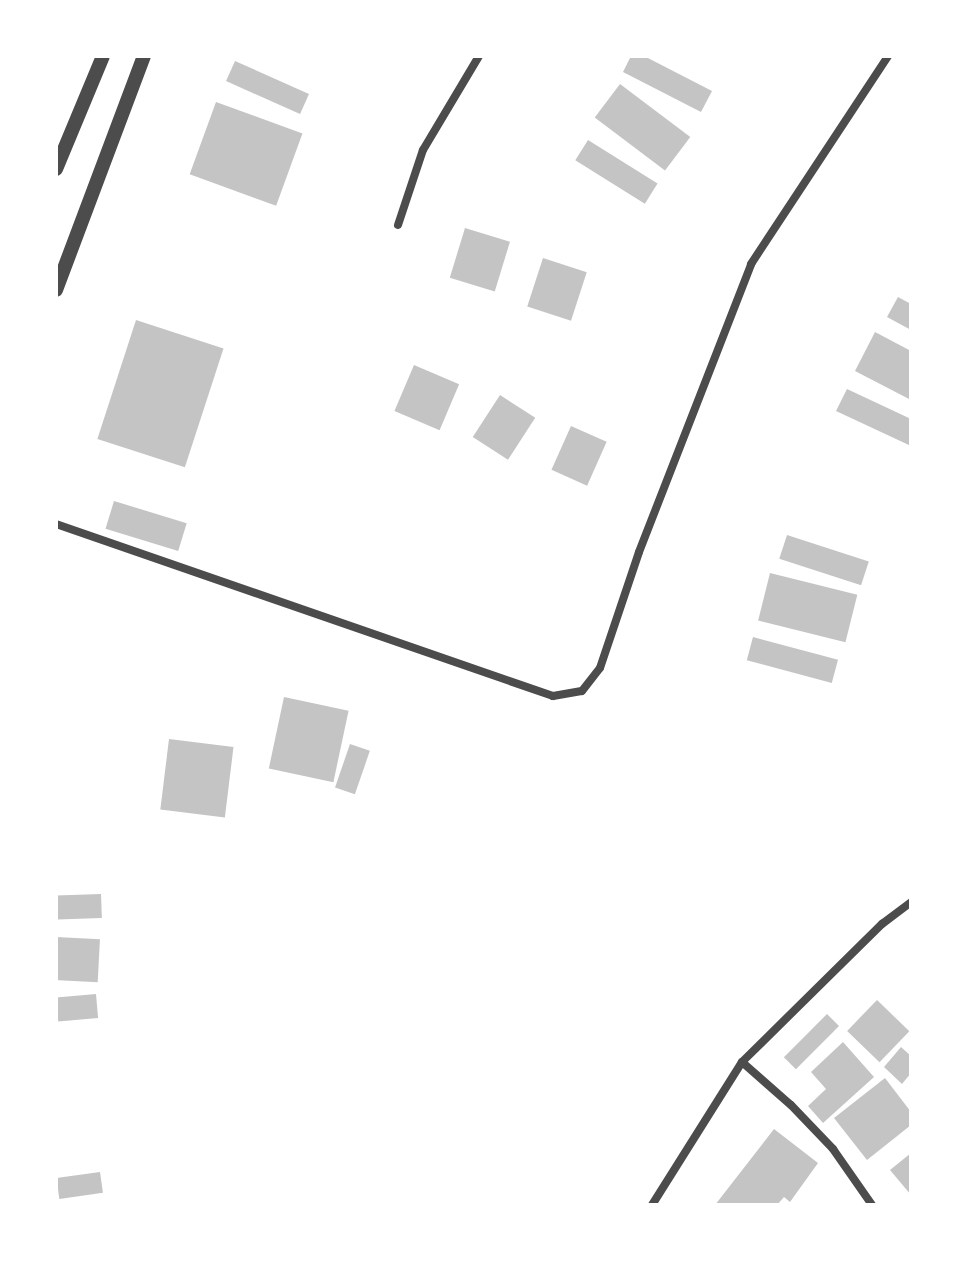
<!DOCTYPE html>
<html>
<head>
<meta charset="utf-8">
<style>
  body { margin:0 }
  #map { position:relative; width:967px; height:1261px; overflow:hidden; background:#fff; font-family:Roboto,sans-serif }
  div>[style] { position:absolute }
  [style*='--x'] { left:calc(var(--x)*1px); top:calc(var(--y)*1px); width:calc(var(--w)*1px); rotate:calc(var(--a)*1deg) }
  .building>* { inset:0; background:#c4c4c4; transform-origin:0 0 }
  .minor>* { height:8px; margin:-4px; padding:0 4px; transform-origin:4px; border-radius:4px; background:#4c4c4c }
  .tertiary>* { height:14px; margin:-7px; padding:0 7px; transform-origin:7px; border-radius:7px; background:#4c4c4c }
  span { translate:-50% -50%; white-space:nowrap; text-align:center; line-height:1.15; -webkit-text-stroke:8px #fff; paint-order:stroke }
  .frame { position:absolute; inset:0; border:58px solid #fff; pointer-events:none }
</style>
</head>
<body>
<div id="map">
  <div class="building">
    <i style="clip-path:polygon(631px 56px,644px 56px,712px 91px,701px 112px,623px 72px)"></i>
    <i style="left:235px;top:61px;width:81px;height:22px;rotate:24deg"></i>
    <i style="left:620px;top:84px;width:88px;height:42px;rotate:37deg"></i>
    <i style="left:216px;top:102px;width:92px;height:77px;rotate:20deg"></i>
    <i style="left:588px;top:140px;width:82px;height:24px;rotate:32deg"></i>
    <i style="left:465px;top:228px;width:47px;height:52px;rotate:17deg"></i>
    <i style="left:543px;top:258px;width:46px;height:51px;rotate:18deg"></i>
    <i style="clip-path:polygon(898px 297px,911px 304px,911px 330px,887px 317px)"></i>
    <i style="left:136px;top:320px;width:92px;height:125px;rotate:18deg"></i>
    <i style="clip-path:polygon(875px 332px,911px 351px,911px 400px,855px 371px)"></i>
    <i style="left:414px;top:365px;width:49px;height:50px;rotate:23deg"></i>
    <i style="clip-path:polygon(847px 389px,911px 419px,911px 446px,836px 411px)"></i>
    <i style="left:500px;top:395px;width:42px;height:50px;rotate:33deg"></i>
    <i style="left:571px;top:426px;width:39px;height:48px;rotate:24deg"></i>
    <i style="left:114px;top:501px;width:76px;height:29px;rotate:17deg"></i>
    <i style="left:787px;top:535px;width:86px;height:25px;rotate:18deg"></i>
    <i style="left:770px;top:573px;width:90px;height:49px;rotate:14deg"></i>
    <i style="left:753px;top:637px;width:88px;height:24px;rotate:15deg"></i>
    <i style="left:284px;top:697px;width:66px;height:73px;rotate:12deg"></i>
    <i style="left:169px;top:739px;width:65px;height:71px;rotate:7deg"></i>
    <i style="left:350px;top:744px;width:21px;height:46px;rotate:19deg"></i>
    <i style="left:101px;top:894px;width:24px;height:45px;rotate:88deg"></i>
    <i style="left:56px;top:937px;width:44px;height:43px;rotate:3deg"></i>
    <i style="left:96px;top:994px;width:24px;height:40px;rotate:85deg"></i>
    <i style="left:877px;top:1000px;width:45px;height:43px;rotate:44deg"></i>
    <i style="left:827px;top:1014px;width:17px;height:61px;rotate:45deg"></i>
    <i style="clip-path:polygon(843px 1042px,874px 1077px,823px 1123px,808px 1106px,826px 1089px,811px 1072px)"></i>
    <i style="clip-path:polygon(901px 1047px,911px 1056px,911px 1073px,902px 1084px,884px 1067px)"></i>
    <i style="clip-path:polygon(885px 1078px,911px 1112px,911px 1125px,867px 1160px,834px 1118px)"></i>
    <i style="clip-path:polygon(774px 1129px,818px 1163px,790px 1202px,784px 1197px,777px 1205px,715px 1205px)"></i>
    <i style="clip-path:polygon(911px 1153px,911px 1195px,890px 1170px)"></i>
    <i style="left:100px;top:1172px;width:21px;height:44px;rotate:82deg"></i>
  </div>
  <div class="minor">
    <i style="--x:398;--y:225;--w:79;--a:-71.6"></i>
    <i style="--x:423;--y:150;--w:109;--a:-59.2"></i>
    <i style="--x:56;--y:524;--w:526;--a:19.09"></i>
    <i style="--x:553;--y:696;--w:29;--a:-10"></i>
    <i style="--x:582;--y:691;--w:29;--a:-52"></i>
    <i style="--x:600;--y:668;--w:122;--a:-71.4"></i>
    <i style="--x:639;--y:552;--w:309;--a:-68.7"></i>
    <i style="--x:751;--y:264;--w:249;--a:-56.6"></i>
    <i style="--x:742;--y:1062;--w:65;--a:41.3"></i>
    <i style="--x:791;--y:1105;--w:61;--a:46.3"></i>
    <i style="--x:833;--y:1149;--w:68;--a:55.1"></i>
    <i style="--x:652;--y:1205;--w:169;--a:-57.8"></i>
    <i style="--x:742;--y:1062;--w:197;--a:-44.6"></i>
    <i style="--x:882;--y:924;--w:36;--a:-37"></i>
  </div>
  <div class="tertiary">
    <i style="--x:56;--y:169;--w:122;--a:-67.4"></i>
    <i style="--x:56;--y:290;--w:250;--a:-69.4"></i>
  </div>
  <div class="frame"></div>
</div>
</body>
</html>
